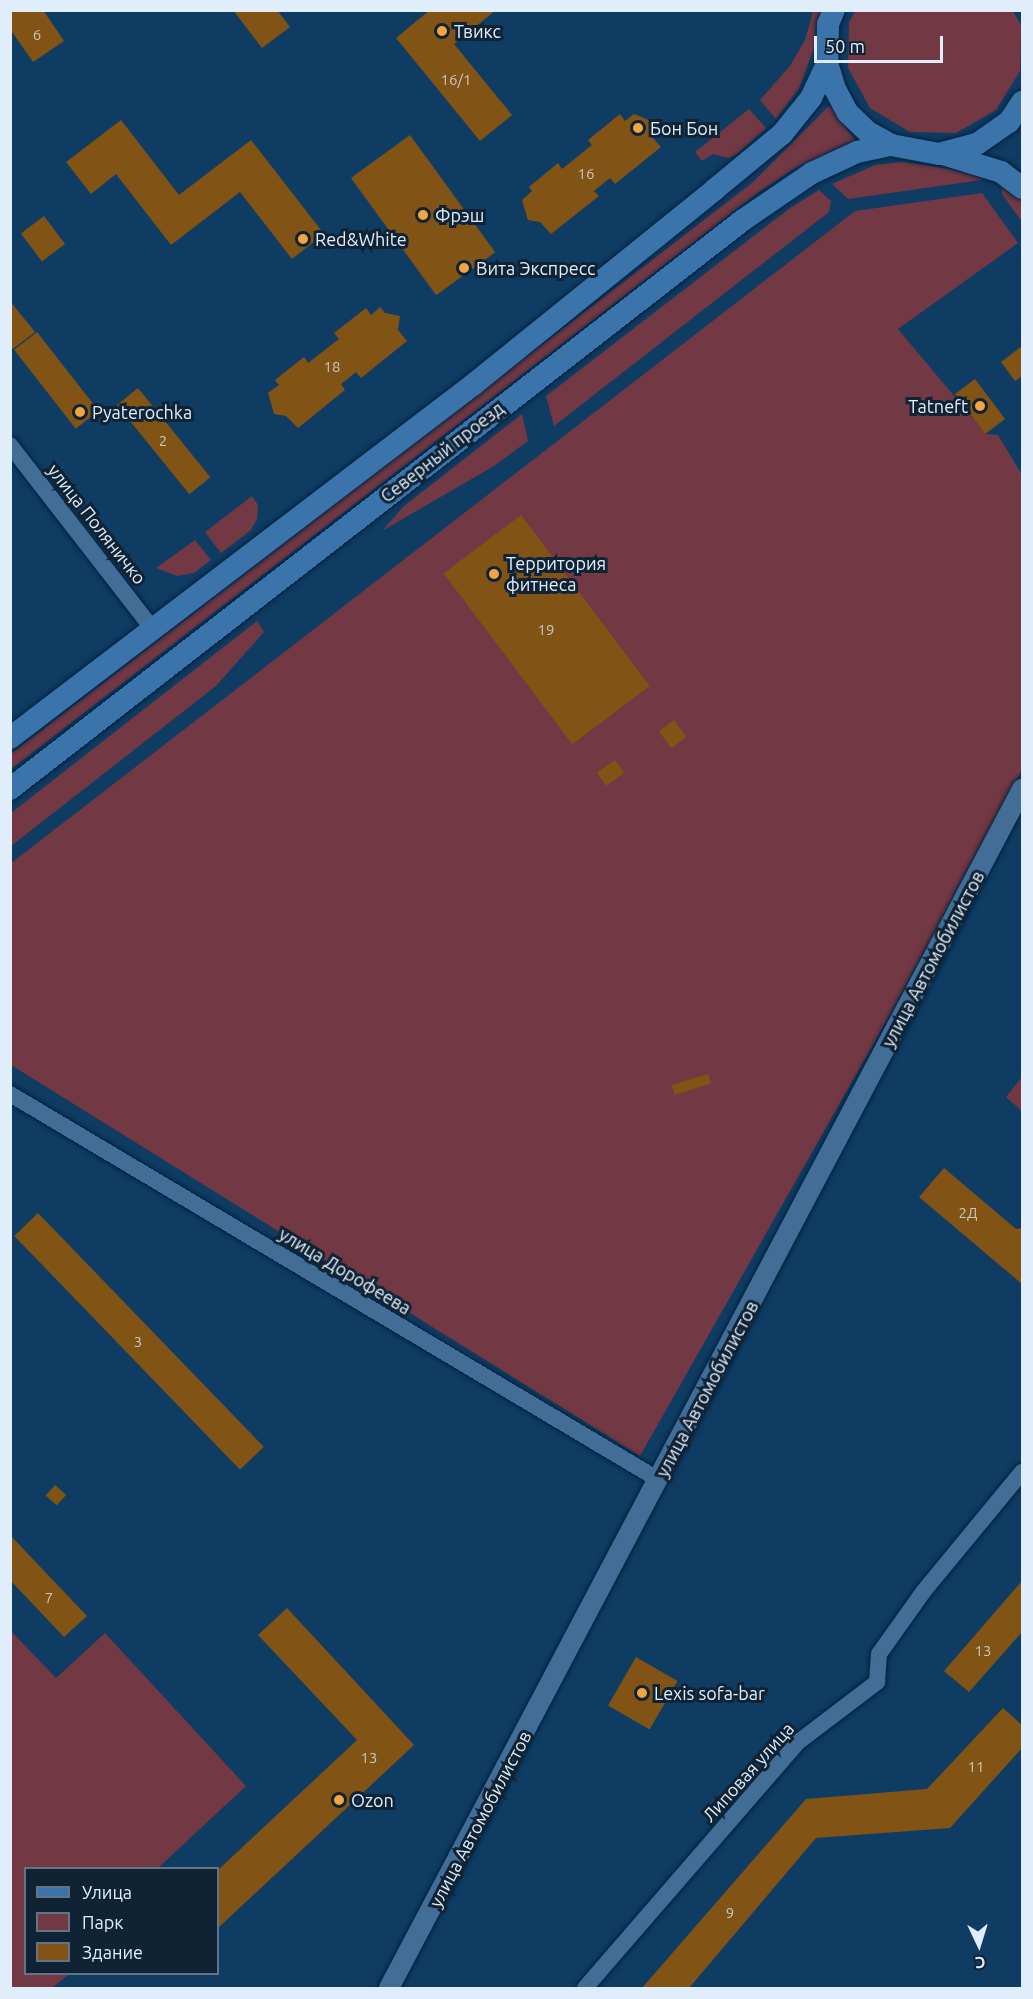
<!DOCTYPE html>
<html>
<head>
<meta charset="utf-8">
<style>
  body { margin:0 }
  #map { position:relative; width:1033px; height:1999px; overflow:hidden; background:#0f3c63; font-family:Ubuntu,sans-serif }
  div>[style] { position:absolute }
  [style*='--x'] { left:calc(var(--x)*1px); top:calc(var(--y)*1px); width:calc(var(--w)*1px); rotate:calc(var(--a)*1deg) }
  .green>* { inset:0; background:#723843 }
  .building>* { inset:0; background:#815314; transform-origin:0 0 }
  .roads { filter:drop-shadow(0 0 2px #01223f) drop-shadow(0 0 2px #01223f) }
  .minor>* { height:16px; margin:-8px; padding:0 8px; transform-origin:8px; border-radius:8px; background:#416d97 }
  .tertiary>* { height:20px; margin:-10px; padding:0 10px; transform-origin:10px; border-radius:10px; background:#416d97 }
  .secondary>* { height:22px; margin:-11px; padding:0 11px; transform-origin:11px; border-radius:11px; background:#3a74aa }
  .dots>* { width:16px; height:16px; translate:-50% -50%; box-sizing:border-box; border:3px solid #102334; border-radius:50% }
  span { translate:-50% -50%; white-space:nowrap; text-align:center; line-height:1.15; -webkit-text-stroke:6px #102334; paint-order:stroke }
  .number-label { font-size:15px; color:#c8c7c2 }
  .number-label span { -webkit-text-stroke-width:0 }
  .poi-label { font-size:18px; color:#e0eefc }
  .left { translate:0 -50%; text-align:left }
  .right { translate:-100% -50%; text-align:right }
  .street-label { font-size:18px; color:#e0eefc }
  .frame { position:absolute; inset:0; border:12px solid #e0eefc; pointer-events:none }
  .legend { position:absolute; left:24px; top:1867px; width:195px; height:108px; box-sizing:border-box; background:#102334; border:2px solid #637484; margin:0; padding:8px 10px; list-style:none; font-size:18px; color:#e0eefc }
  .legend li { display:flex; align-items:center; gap:12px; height:30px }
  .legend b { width:30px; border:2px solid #637484 }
  .north { position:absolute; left:949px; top:1915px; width:60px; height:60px; -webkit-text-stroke:4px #102334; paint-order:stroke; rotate:176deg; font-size:16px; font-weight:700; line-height:24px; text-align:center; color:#e0eefc }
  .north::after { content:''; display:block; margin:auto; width:21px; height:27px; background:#e0eefc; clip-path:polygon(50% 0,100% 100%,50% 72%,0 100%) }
  .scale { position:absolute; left:814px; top:36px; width:129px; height:27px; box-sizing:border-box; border:3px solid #e0eefc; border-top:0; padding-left:8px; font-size:18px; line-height:21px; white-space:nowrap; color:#e0eefc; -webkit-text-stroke:4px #102334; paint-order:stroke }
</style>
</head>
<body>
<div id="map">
  <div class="green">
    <i style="clip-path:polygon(856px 10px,1013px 11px,1021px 25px,1020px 71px,996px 110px,956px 133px,910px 132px,870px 108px,848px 68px,849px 22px)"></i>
    <i style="clip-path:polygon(813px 11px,822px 11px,814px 48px,799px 88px,776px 119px,760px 100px,790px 66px,805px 40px)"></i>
    <i style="clip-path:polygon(830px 105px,856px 142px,793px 169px,760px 191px,11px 769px,11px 754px,752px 183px)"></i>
    <i style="clip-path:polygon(749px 109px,766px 128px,737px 154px,728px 158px,713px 154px,702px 161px,695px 152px)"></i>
    <i style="clip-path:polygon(902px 162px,943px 168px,986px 177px,982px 180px,848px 199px,832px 184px,875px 165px)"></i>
    <i style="clip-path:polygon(1001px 184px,1022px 198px,1022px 222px,1002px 194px)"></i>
    <i style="clip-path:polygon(819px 190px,831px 201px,829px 212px,554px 426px,546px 396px,790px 208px)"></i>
    <i style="clip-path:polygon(982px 193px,1018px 243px,898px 329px,986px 434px,998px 435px,1022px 475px,1022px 769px,896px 1004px,640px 1456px,11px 1065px,10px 864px,855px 211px)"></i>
    <i style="clip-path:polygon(522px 414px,528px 441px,494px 466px,382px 531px,404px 506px)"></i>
    <i style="clip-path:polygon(252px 496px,258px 505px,257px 519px,251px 530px,221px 553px,205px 532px)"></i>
    <i style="clip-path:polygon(195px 540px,211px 560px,194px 573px,177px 576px,156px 568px)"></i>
    <i style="clip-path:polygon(257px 621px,264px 632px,216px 686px,11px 846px,11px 813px)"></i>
    <i style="clip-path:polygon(1022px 1077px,1022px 1111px,1006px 1097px)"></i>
    <i style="clip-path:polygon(10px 1630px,56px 1678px,105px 1633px,246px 1786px,158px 1868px,26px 1868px,26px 1974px,69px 1974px,52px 1988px,11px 1988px)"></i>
  </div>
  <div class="building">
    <i style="clip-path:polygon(10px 10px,43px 10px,64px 41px,33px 62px,10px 29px)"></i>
    <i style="clip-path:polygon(233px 10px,277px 10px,290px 27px,262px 48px)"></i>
    <i style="clip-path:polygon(430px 10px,496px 10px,454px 44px,512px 115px,480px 141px,396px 38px)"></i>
    <i style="clip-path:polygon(620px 114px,625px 121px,634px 114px,654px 122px,652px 137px,661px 147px,615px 184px,610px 178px,594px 191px,599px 196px,551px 234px,540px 222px,528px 220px,522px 200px,532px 191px,529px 187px,558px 163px,562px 169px,592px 145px,588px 140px)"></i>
    <i style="clip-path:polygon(121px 120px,179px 195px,251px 140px,324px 234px,292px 259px,240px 192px,171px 245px,116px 174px,91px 194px,66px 162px)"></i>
    <i style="left:410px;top:135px;width:145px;height:73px;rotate:54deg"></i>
    <i style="left:44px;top:216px;width:35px;height:29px;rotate:53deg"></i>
    <i style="clip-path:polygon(10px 301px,35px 332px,13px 349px,10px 346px)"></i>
    <i style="clip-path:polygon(380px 307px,385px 313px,400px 316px,398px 330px,407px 341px,361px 378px,356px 372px,341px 384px,345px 390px,298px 428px,286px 416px,274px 414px,268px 393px,279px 385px,275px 380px,304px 357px,308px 363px,339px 339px,334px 333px,366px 308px,371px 315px)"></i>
    <i style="left:37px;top:332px;width:100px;height:29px;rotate:52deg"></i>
    <i style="clip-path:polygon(1022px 346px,1022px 376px,1015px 381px,1001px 362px)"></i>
    <i style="left:975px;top:379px;width:50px;height:25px;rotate:53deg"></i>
    <i style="left:138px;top:388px;width:115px;height:27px;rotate:51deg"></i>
    <i style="left:521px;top:515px;width:214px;height:97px;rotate:53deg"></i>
    <i style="left:674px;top:720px;width:21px;height:19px;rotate:53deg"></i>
    <i style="left:615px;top:760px;width:16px;height:22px;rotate:55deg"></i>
    <i style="left:708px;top:1074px;width:10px;height:38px;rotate:73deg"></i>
    <i style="clip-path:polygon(944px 1168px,1016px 1229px,1022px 1228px,1022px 1284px,919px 1197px)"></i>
    <i style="left:38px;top:1213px;width:325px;height:33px;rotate:46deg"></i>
    <i style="left:55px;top:1485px;width:15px;height:14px;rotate:42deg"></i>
    <i style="clip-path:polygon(10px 1535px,87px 1616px,64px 1637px,10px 1580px)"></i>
    <i style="clip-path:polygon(1022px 1581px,1022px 1632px,969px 1692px,944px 1671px)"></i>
    <i style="clip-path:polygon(287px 1608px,414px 1745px,218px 1928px,218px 1870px,357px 1740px,258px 1635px)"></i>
    <i style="left:636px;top:1657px;width:48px;height:56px;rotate:30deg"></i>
    <i style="clip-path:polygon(1003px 1708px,1022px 1725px,1022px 1748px,950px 1828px,816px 1838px,689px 1988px,642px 1988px,806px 1799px,927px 1789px)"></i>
  </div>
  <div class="roads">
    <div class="minor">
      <i style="--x:10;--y:445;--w:232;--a:52.2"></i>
      <i style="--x:10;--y:1094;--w:755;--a:30.74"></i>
      <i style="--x:585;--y:1988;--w:324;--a:-49.1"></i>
      <i style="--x:797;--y:1743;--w:101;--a:-37.3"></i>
      <i style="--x:877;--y:1682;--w:28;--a:-86"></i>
      <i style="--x:879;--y:1654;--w:76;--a:-54.6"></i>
      <i style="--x:923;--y:1592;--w:156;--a:-50.5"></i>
    </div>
    <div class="tertiary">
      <i style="--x:389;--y:1988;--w:1356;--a:-62.17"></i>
    </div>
    <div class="secondary">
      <i style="--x:834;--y:10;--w:15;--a:113"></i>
      <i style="--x:828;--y:24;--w:39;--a:91"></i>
      <i style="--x:827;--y:63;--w:27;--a:73"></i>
      <i style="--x:835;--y:89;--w:27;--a:62"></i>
      <i style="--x:848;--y:113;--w:28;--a:44"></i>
      <i style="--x:868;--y:132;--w:26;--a:29"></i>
      <i style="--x:891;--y:145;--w:49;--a:10.6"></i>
      <i style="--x:939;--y:154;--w:39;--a:-15"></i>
      <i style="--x:977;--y:144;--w:39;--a:-35"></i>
      <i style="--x:1009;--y:122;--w:24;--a:-57"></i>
      <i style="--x:943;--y:154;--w:61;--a:17.2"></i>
      <i style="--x:1001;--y:172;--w:26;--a:37"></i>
      <i style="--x:10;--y:738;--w:584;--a:-37.34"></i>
      <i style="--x:474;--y:384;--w:309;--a:-38.9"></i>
      <i style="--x:714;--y:190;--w:88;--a:-39.5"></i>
      <i style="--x:782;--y:134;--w:46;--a:-51.1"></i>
      <i style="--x:811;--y:98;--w:38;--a:-65"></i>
      <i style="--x:10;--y:789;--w:928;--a:-37.82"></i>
      <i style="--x:743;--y:220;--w:83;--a:-34.3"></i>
      <i style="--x:812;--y:173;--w:50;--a:-25"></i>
      <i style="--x:857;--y:152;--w:35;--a:-12"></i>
    </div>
  </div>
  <div class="dots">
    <i style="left:442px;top:31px;background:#f2a541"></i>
    <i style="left:638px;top:128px;background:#f2a541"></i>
    <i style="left:423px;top:215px;background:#f2a541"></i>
    <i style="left:303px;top:239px;background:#f2a541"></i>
    <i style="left:464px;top:268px;background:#f2a541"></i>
    <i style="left:980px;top:406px;background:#f2a541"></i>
    <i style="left:80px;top:412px;background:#f2a541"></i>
    <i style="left:494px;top:574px;background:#f2a541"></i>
    <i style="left:642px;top:1693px;background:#f2a541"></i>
    <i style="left:339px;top:1800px;background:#f2a541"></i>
  </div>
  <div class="number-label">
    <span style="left:37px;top:35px">6</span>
    <span style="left:456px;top:80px">16/1</span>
    <span style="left:586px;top:174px">16</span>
    <span style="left:332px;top:367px">18</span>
    <span style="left:163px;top:441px">2</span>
    <span style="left:546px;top:630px">19</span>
    <span style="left:968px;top:1213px">2Д</span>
    <span style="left:138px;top:1342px">3</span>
    <span style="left:49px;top:1598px">7</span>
    <span style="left:983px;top:1651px">13</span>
    <span style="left:369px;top:1758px">13</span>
    <span style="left:976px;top:1767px">11</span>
    <span style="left:730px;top:1913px">9</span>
  </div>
  <div class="poi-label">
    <span class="left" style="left:454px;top:31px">Твикс</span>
    <span class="left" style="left:650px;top:128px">Бон Бон</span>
    <span class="left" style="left:435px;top:215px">Фрэш</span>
    <span class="left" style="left:315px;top:239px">Red&amp;White</span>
    <span class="left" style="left:476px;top:268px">Вита Экспресс</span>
    <span class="right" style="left:968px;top:406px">Tatneft</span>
    <span class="left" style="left:92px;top:412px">Pyaterochka</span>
    <span class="left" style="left:506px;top:574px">Территория<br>фитнеса</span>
    <span class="left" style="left:654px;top:1693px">Lexis sofa-bar</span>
    <span class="left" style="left:351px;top:1800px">Ozon</span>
  </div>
  <div class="street-label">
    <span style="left:442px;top:452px;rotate:-38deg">Северный проезд</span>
    <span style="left:97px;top:524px;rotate:52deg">улица Поляничко</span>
    <span style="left:933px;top:959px;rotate:-62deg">улица Автомобилистов</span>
    <span style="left:345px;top:1271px;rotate:31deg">улица Дорофеева</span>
    <span style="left:707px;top:1389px;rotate:-62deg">улица Автомобилистов</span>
    <span style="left:748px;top:1772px;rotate:-48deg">Липовая улица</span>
    <span style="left:480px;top:1819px;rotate:-62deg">улица Автомобилистов</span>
  </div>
  <div class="frame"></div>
  <ul class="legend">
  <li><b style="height:8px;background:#3a74aa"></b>Улица</li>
  <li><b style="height:16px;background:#723843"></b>Парк</li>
  <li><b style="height:16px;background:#815314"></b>Здание</li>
  </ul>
  <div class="north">С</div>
  <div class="scale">50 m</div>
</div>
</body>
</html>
